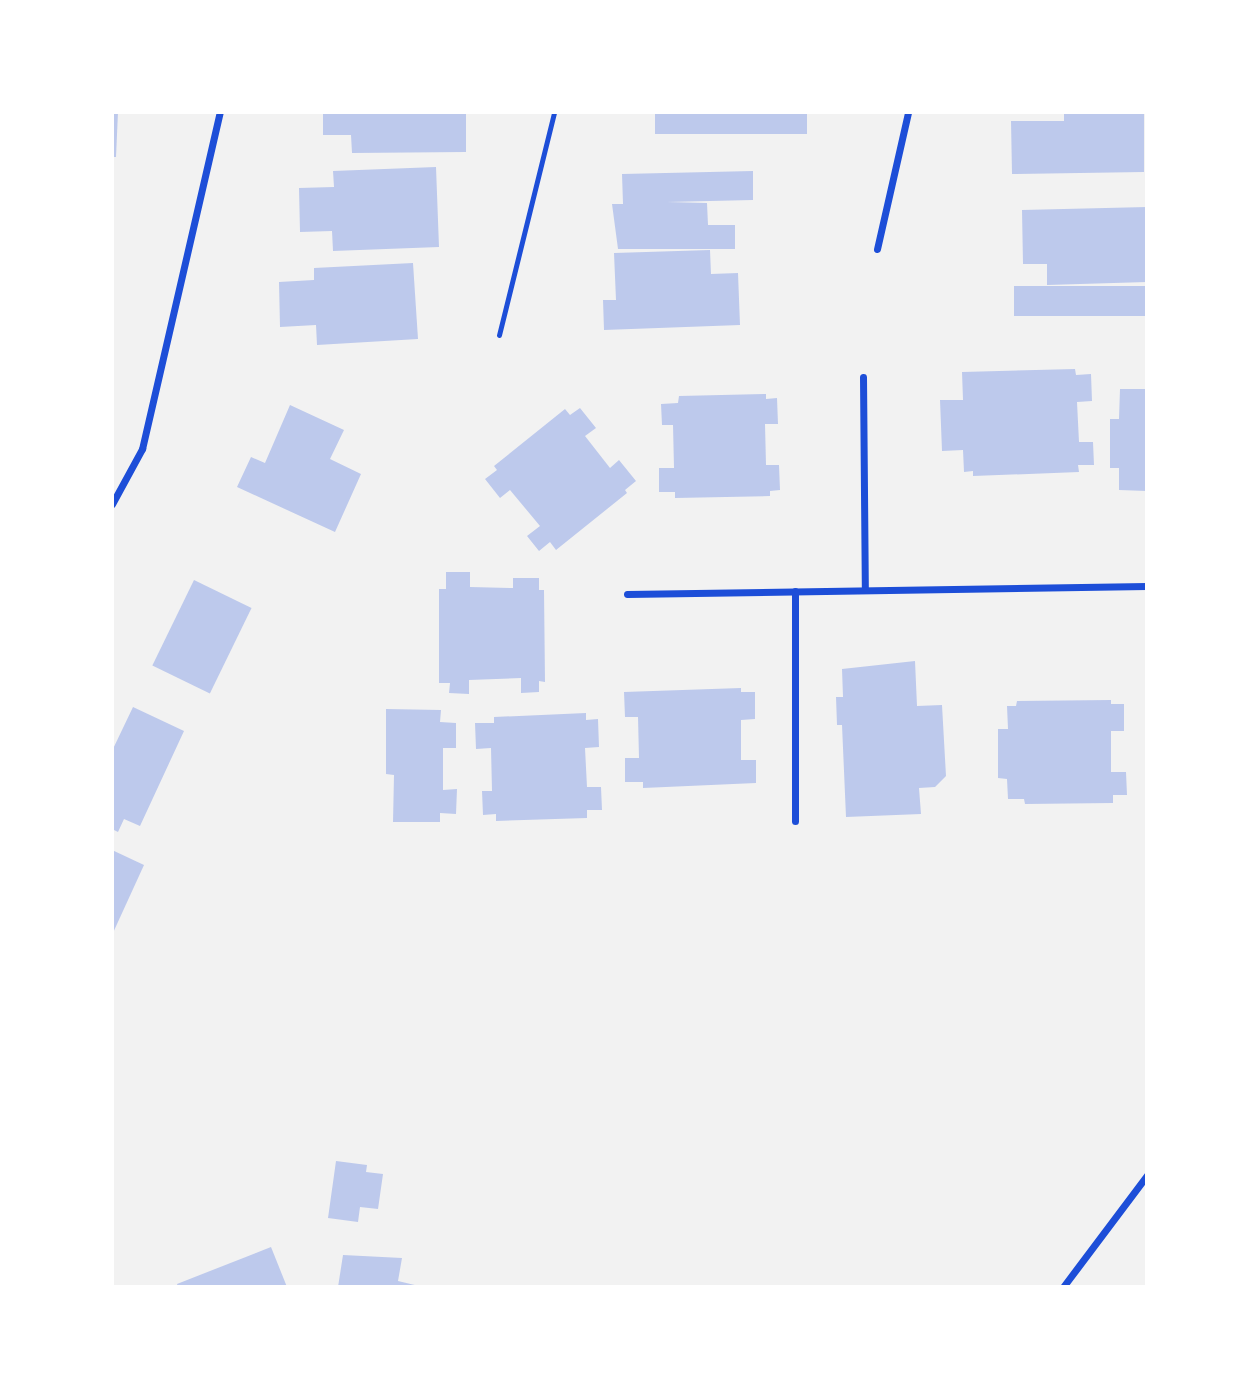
<!DOCTYPE html>
<html>
<head>
<meta charset="utf-8">
<style>
  body { margin:0 }
  #map { position:relative; width:1259px; height:1399px; overflow:hidden; background:#f2f2f2; font-family:"Exo 2",sans-serif }
  div>[style] { position:absolute }
  [style*='--x'] { left:calc(var(--x)*1px); top:calc(var(--y)*1px); width:calc(var(--w)*1px); rotate:calc(var(--a)*1deg) }
  .building>* { inset:0; background:#bdc9ec; transform-origin:0 0 }
  .service>* { height:5px; margin:-2.5px; padding:0 2.5px; transform-origin:2.5px; border-radius:2.5px; background:#1d4ed8 }
  .minor>* { height:7px; margin:-3.5px; padding:0 3.5px; transform-origin:3.5px; border-radius:3.5px; background:#1d4ed8 }
  span { translate:-50% -50%; white-space:nowrap; text-align:center; line-height:1.15; -webkit-text-stroke:7px #fff; paint-order:stroke }
  .frame { position:absolute; inset:0; border:114px solid #fff; pointer-events:none }
</style>
</head>
<body>
<div id="map">
  <div class="building">
    <i style="clip-path:polygon(112px 112px,118px 112px,116px 157px,112px 157px)"></i>
    <i style="clip-path:polygon(323px 112px,466px 112px,466px 152px,352px 153px,351px 135px,323px 135px)"></i>
    <i style="left:655px;top:112px;width:152px;height:22px"></i>
    <i style="clip-path:polygon(1064px 112px,1144px 112px,1144px 172px,1012px 174px,1011px 121px,1064px 121px)"></i>
    <i style="clip-path:polygon(436px 167px,439px 247px,333px 251px,332px 231px,300px 232px,299px 188px,334px 187px,333px 171px)"></i>
    <i style="clip-path:polygon(753px 171px,753px 200px,667px 202px,707px 203px,708px 225px,735px 225px,735px 249px,618px 249px,612px 204px,623px 204px,622px 174px)"></i>
    <i style="clip-path:polygon(1147px 207px,1147px 282px,1047px 285px,1047px 264px,1023px 264px,1022px 210px)"></i>
    <i style="clip-path:polygon(710px 250px,711px 274px,738px 273px,740px 325px,604px 330px,603px 300px,616px 300px,614px 253px)"></i>
    <i style="clip-path:polygon(413px 263px,418px 339px,317px 345px,316px 325px,280px 327px,279px 282px,314px 280px,314px 268px)"></i>
    <i style="left:1147px;top:286px;width:30px;height:133px;rotate:90deg"></i>
    <i style="clip-path:polygon(1075px 369px,1076px 375px,1091px 374px,1092px 401px,1077px 402px,1079px 442px,1093px 442px,1094px 465px,1078px 465px,1079px 472px,973px 476px,973px 471px,964px 472px,963px 450px,942px 451px,940px 400px,963px 400px,962px 372px)"></i>
    <i style="clip-path:polygon(1120px 389px,1147px 389px,1147px 491px,1119px 490px,1119px 468px,1110px 468px,1110px 419px,1119px 419px)"></i>
    <i style="clip-path:polygon(766px 394px,766px 399px,777px 398px,778px 424px,765px 424px,766px 465px,779px 465px,780px 490px,770px 491px,770px 496px,675px 498px,675px 492px,659px 492px,659px 468px,674px 468px,673px 425px,662px 425px,661px 404px,678px 403px,679px 396px)"></i>
    <i style="clip-path:polygon(290px 405px,344px 430px,330px 459px,361px 474px,335px 532px,237px 487px,251px 457px,265px 463px)"></i>
    <i style="clip-path:polygon(580px 408px,596px 428px,585px 436px,610px 468px,619px 460px,636px 481px,625px 490px,627px 493px,556px 550px,550px 542px,539px 551px,527px 536px,540px 526px,510px 490px,500px 498px,485px 479px,497px 470px,494px 466px,565px 409px,570px 415px)"></i>
    <i style="clip-path:polygon(446px 572px,470px 572px,470px 587px,513px 588px,513px 578px,539px 578px,539px 590px,544px 590px,545px 682px,539px 681px,539px 692px,521px 693px,521px 678px,469px 680px,469px 694px,449px 693px,450px 683px,439px 683px,439px 589px,446px 589px)"></i>
    <i style="left:194px;top:580px;width:64px;height:95px;rotate:26deg"></i>
    <i style="clip-path:polygon(915px 661px,917px 706px,942px 705px,946px 776px,935px 787px,919px 788px,921px 814px,846px 817px,842px 725px,837px 725px,836px 697px,843px 697px,842px 669px)"></i>
    <i style="clip-path:polygon(741px 688px,741px 692px,755px 692px,755px 719px,741px 720px,741px 760px,756px 760px,756px 783px,643px 788px,643px 782px,625px 782px,625px 758px,639px 758px,638px 717px,625px 717px,624px 692px)"></i>
    <i style="clip-path:polygon(1111px 700px,1111px 704px,1124px 704px,1124px 731px,1111px 731px,1111px 772px,1126px 772px,1127px 795px,1113px 795px,1113px 803px,1025px 804px,1024px 799px,1008px 799px,1007px 779px,998px 778px,998px 729px,1008px 729px,1007px 706px,1016px 706px,1017px 701px)"></i>
    <i style="clip-path:polygon(133px 707px,184px 731px,140px 826px,124px 819px,118px 832px,112px 829px,112px 751px)"></i>
    <i style="clip-path:polygon(386px 709px,441px 710px,440px 722px,456px 723px,456px 748px,443px 748px,443px 790px,457px 789px,456px 814px,440px 813px,440px 822px,393px 822px,394px 775px,386px 774px)"></i>
    <i style="clip-path:polygon(586px 713px,586px 720px,598px 719px,599px 747px,585px 748px,587px 787px,601px 787px,602px 810px,587px 810px,587px 818px,496px 821px,496px 814px,483px 815px,482px 791px,492px 791px,491px 748px,476px 749px,475px 723px,494px 723px,494px 717px)"></i>
    <i style="clip-path:polygon(112px 850px,144px 865px,112px 935px)"></i>
    <i style="clip-path:polygon(336px 1161px,367px 1165px,366px 1172px,383px 1174px,378px 1209px,360px 1207px,358px 1222px,328px 1218px)"></i>
    <i style="clip-path:polygon(271px 1247px,287px 1287px,178px 1287px,177px 1284px)"></i>
    <i style="clip-path:polygon(343px 1255px,402px 1258px,398px 1281px,423px 1287px,338px 1287px)"></i>
  </div>
  <div class="service">
    <i style="--x:499;--y:335;--w:230;--a:-76.1"></i>
  </div>
  <div class="minor">
    <i style="--x:877;--y:249;--w:140;--a:-77.2"></i>
    <i style="--x:863;--y:377;--w:213;--a:89.5"></i>
    <i style="--x:112;--y:504;--w:63;--a:-61.4"></i>
    <i style="--x:142;--y:449;--w:346;--a:-77"></i>
    <i style="--x:627;--y:594;--w:520;--a:-0.88"></i>
    <i style="--x:795;--y:821;--w:230;--a:-90"></i>
    <i style="--x:1063;--y:1287;--w:140;--a:-53.1"></i>
  </div>
  <div class="frame"></div>
</div>
</body>
</html>
